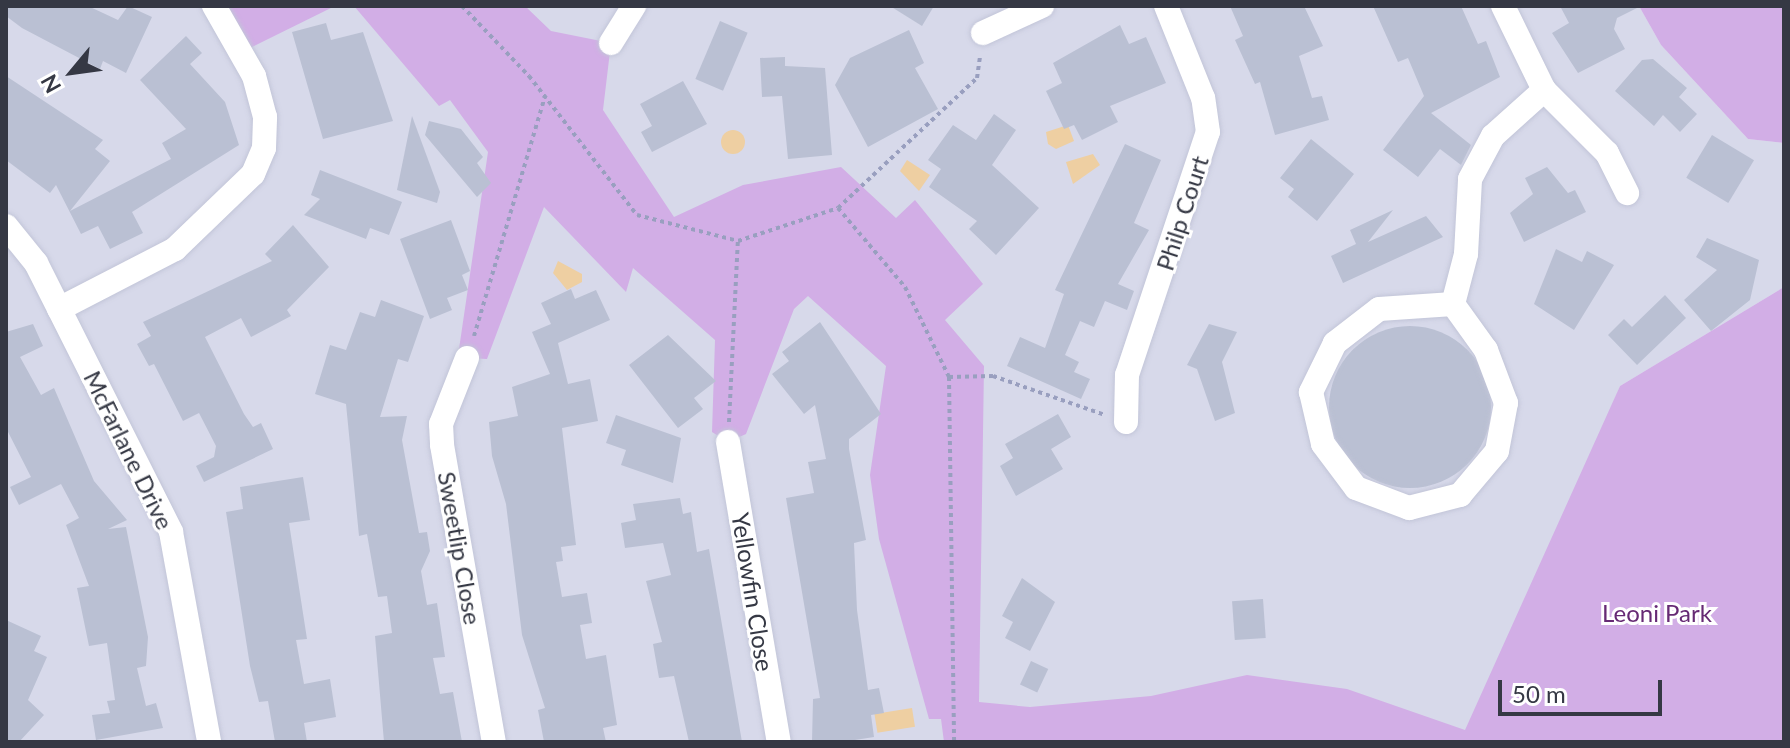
<!DOCTYPE html>
<html>
<head>
<meta charset="utf-8">
<style>
  body { margin:0 }
  #map { position:relative; width:1790px; height:748px; overflow:hidden; background:#e5e6f2; font-family:Lato,sans-serif }
  div>[style] { position:absolute }
  [style*='--x'] { left:calc(var(--x)*1px); top:calc(var(--y)*1px); width:calc(var(--w)*1px); rotate:calc(var(--a)*1deg) }
  .residential>* { inset:0; background:#d7d9ea }
  .green>* { inset:0; background:#d2aee6 }
  .water>* { inset:0; background:#eecfa2; transform-origin:0 0 }
  .round { border-radius:50% }
  .building>* { inset:0; background:#bac0d3; transform-origin:0 0 }
  .path>* { height:4px; margin-top:-2px; transform-origin:0; background:repeating-linear-gradient(90deg,#999fbf 0 4px,transparent 0 8px) }
  .roads { filter:drop-shadow(0 0 2px #c2c5d8) drop-shadow(0 0 2px #c2c5d8) }
  .street>* { height:24px; margin:-12px; padding:0 12px; transform-origin:12px; border-radius:12px; background:#fff }
  span { translate:-50% -50%; white-space:nowrap; text-align:center; line-height:1.15; -webkit-text-stroke:6px #fff; paint-order:stroke }
  .street-label { font-size:24px; color:#353844 }
  .park-label { font-size:24px; color:#662a74 }
  .frame { position:absolute; inset:0; border:8px solid #353844; pointer-events:none }
  .north { position:absolute; left:32px; top:32px; width:80px; height:80px; -webkit-text-stroke:6px #fff; paint-order:stroke; rotate:241deg; font-size:22px; font-weight:700; line-height:32px; text-align:center; color:#353844 }
  .north::after { content:''; display:block; margin:auto; width:28px; height:36px; background:#353844; clip-path:polygon(50% 0,100% 100%,50% 72%,0 100%) }
  .scale { position:absolute; left:1498px; top:680px; width:164px; height:36px; box-sizing:border-box; border:4px solid #353844; border-top:0; padding-left:10px; font-size:24px; line-height:28px; white-space:nowrap; color:#353844; -webkit-text-stroke:6px #fff; paint-order:stroke }
</style>
</head>
<body>
<div id="map">
  <div class="residential">
    <i style="clip-path:polygon(6px 6px,1639px 6px,1661px 45px,1748px 139px,1784px 143px,1784px 287px,1620px 386px,1477px 742px,6px 742px)"></i>
  </div>
  <div class="green">
    <i style="clip-path:polygon(214px 6px,335px 6px,242px 52px)"></i>
    <i style="clip-path:polygon(354px 6px,525px 6px,551px 31px,611px 43px,603px 110px,674px 217px,743px 185px,841px 167px,896px 218px,915px 200px,983px 284px,945px 320px,984px 366px,979px 702px,1030px 707px,1151px 696px,1247px 675px,1347px 689px,1465px 730px,1620px 386px,1784px 287px,1784px 742px,944px 742px,941px 719px,929px 719px,879px 539px,870px 475px,886px 366px,808px 296px,794px 309px,746px 434px,728px 442px,712px 432px,715px 340px,633px 268px,626px 292px,544px 207px,487px 359px,467px 358px,459px 349px,488px 152px,450px 100px,439px 106px)"></i>
    <i style="clip-path:polygon(1639px 6px,1784px 6px,1784px 143px,1748px 139px,1661px 45px)"></i>
  </div>
  <div class="water">
    <i style="clip-path:polygon(1068px 125px,1074px 141px,1056px 149px,1048px 144px,1046px 132px)"></i>
    <i class="round" style="left:721px;top:130px;width:24px;height:24px"></i>
    <i style="clip-path:polygon(1093px 154px,1100px 165px,1073px 184px,1066px 162px)"></i>
    <i style="clip-path:polygon(907px 160px,930px 175px,919px 191px,900px 171px)"></i>
    <i style="clip-path:polygon(558px 261px,582px 274px,582px 282px,567px 290px,553px 273px)"></i>
    <i style="left:912px;top:708px;width:19px;height:38px;rotate:81deg"></i>
  </div>
  <div class="building">
    <i style="clip-path:polygon(6px 6px,88px 6px,118px 20px,128px 6px,152px 17px,126px 73px,103px 61px,100px 69px,22px 28px,6px 16px)"></i>
    <i style="clip-path:polygon(890px 6px,934px 6px,922px 26px)"></i>
    <i style="clip-path:polygon(1230px 6px,1304px 6px,1323px 46px,1299px 56px,1312px 98px,1322px 96px,1329px 120px,1275px 135px,1260px 82px,1255px 84px,1235px 40px,1243px 36px)"></i>
    <i style="clip-path:polygon(1373px 6px,1461px 6px,1478px 44px,1486px 41px,1500px 77px,1431px 113px,1471px 145px,1461px 165px,1440px 149px,1418px 177px,1383px 150px,1424px 96px,1408px 58px,1398px 62px)"></i>
    <i style="clip-path:polygon(1560px 6px,1641px 6px,1617px 18px,1614px 29px,1625px 49px,1578px 73px,1552px 33px,1569px 23px)"></i>
    <i style="left:720px;top:21px;width:30px;height:63px;rotate:23deg"></i>
    <i style="clip-path:polygon(326px 23px,331px 40px,363px 32px,393px 121px,323px 139px,292px 32px)"></i>
    <i style="clip-path:polygon(1120px 25px,1129px 44px,1146px 37px,1166px 83px,1110px 106px,1118px 122px,1082px 140px,1074px 125px,1064px 129px,1046px 91px,1062px 83px,1053px 63px)"></i>
    <i style="clip-path:polygon(909px 30px,924px 63px,915px 68px,938px 109px,868px 147px,835px 85px,850px 58px)"></i>
    <i style="clip-path:polygon(186px 36px,202px 53px,190px 64px,225px 102px,239px 145px,132px 212px,143px 233px,110px 249px,98px 226px,81px 234px,56px 185px,50px 193px,6px 160px,6px 76px,103px 140px,95px 149px,110px 161px,70px 211px,171px 159px,162px 143px,186px 129px,140px 80px)"></i>
    <i style="clip-path:polygon(785px 57px,785px 66px,825px 68px,832px 155px,788px 159px,782px 96px,762px 97px,760px 58px)"></i>
    <i style="clip-path:polygon(1653px 59px,1687px 88px,1679px 97px,1697px 114px,1680px 132px,1663px 115px,1654px 126px,1615px 91px,1642px 60px)"></i>
    <i style="clip-path:polygon(683px 81px,707px 124px,652px 152px,641px 132px,652px 126px,640px 104px)"></i>
    <i style="clip-path:polygon(994px 114px,1016px 130px,992px 165px,1039px 208px,996px 255px,969px 229px,977px 221px,929px 187px,941px 169px,928px 160px,953px 125px,976px 140px)"></i>
    <i style="clip-path:polygon(412px 116px,440px 192px,437px 203px,397px 190px)"></i>
    <i style="clip-path:polygon(429px 121px,461px 129px,483px 157px,477px 163px,491px 183px,477px 197px,425px 135px)"></i>
    <i style="left:1712px;top:135px;width:49px;height:50px;rotate:31deg"></i>
    <i style="clip-path:polygon(1311px 139px,1354px 174px,1317px 221px,1288px 197px,1294px 189px,1280px 178px)"></i>
    <i style="clip-path:polygon(1125px 144px,1161px 160px,1134px 223px,1149px 230px,1118px 284px,1134px 291px,1127px 310px,1105px 301px,1094px 327px,1080px 321px,1065px 355px,1079px 362px,1074px 372px,1090px 379px,1081px 399px,1007px 366px,1020px 337px,1045px 348px,1064px 294px,1055px 290px)"></i>
    <i style="clip-path:polygon(1547px 167px,1568px 193px,1575px 190px,1586px 212px,1524px 242px,1510px 213px,1533px 194px,1525px 178px)"></i>
    <i style="clip-path:polygon(320px 170px,402px 202px,389px 235px,370px 228px,366px 239px,304px 215px,320px 199px,311px 195px)"></i>
    <i style="clip-path:polygon(1393px 210px,1368px 242px,1426px 216px,1443px 237px,1343px 283px,1331px 256px,1356px 244px,1350px 230px)"></i>
    <i style="clip-path:polygon(451px 220px,470px 271px,462px 275px,468px 290px,447px 298px,452px 310px,430px 319px,400px 239px)"></i>
    <i style="clip-path:polygon(293px 225px,329px 267px,287px 310px,291px 316px,251px 337px,241px 318px,205px 337px,244px 414px,253px 427px,261px 423px,273px 449px,204px 482px,196px 466px,214px 457px,216px 446px,199px 413px,183px 421px,154px 364px,149px 366px,137px 344px,151px 336px,143px 322px,272px 261px,265px 254px)"></i>
    <i style="clip-path:polygon(1707px 238px,1759px 260px,1750px 300px,1711px 331px,1684px 300px,1717px 270px,1696px 257px)"></i>
    <i style="clip-path:polygon(1556px 249px,1582px 262px,1587px 251px,1614px 265px,1574px 330px,1534px 304px)"></i>
    <i style="clip-path:polygon(571px 289px,575px 299px,596px 290px,610px 320px,558px 343px,568px 384px,590px 379px,598px 421px,562px 428px,576px 545px,561px 547px,563px 561px,556px 562px,562px 597px,587px 593px,592px 623px,580px 625px,586px 659px,606px 655px,617px 725px,603px 728px,606px 742px,544px 742px,538px 710px,545px 708px,522px 635px,506px 504px,492px 456px,489px 422px,518px 416px,512px 387px,550px 374px,532px 332px,551px 324px,541px 303px)"></i>
    <i style="clip-path:polygon(1665px 295px,1686px 318px,1637px 365px,1608px 335px,1624px 319px,1632px 327px)"></i>
    <i style="clip-path:polygon(381px 300px,424px 316px,408px 362px,398px 359px,380px 417px,407px 416px,402px 440px,419px 533px,427px 532px,430px 551px,421px 571px,427px 605px,437px 603px,445px 657px,433px 658px,440px 694px,453px 692px,462px 742px,384px 742px,375px 636px,392px 633px,387px 596px,378px 597px,367px 534px,359px 536px,346px 404px,315px 394px,330px 345px,346px 350px,360px 312px,375px 317px)"></i>
    <i style="clip-path:polygon(820px 322px,881px 414px,849px 439px,849px 449px,866px 540px,854px 543px,857px 610px,868px 690px,879px 688px,884px 713px,871px 715px,874px 737px,842px 742px,812px 742px,813px 699px,820px 698px,786px 498px,814px 493px,808px 462px,826px 459px,815px 405px,804px 414px,772px 374px,789px 361px,782px 352px)"></i>
    <i style="clip-path:polygon(33px 324px,43px 346px,20px 357px,41px 395px,54px 388px,94px 481px,127px 520px,108px 529px,126px 527px,148px 637px,146px 666px,137px 668px,146px 706px,156px 703px,163px 728px,96px 740px,92px 715px,110px 713px,107px 701px,115px 700px,107px 643px,89px 646px,77px 588px,89px 586px,66px 525px,79px 518px,61px 484px,19px 505px,10px 487px,31px 477px,6px 428px,6px 332px)"></i>
    <i style="clip-path:polygon(1209px 324px,1237px 332px,1222px 362px,1235px 413px,1215px 421px,1197px 369px,1187px 365px)"></i>
    <i class="round" style="left:1329px;top:326px;width:162px;height:162px"></i>
    <i style="clip-path:polygon(668px 335px,716px 381px,694px 398px,703px 409px,678px 428px,629px 365px)"></i>
    <i style="clip-path:polygon(1058px 414px,1071px 437px,1051px 449px,1063px 469px,1016px 496px,1000px 466px,1013px 458px,1005px 444px)"></i>
    <i style="clip-path:polygon(616px 415px,681px 438px,673px 483px,621px 465px,626px 450px,606px 443px)"></i>
    <i style="clip-path:polygon(303px 477px,310px 520px,289px 523px,307px 639px,296px 640px,304px 684px,330px 679px,336px 717px,304px 723px,307px 742px,275px 742px,268px 701px,259px 702px,250px 666px,226px 512px,243px 509px,240px 487px)"></i>
    <i style="clip-path:polygon(680px 498px,683px 514px,691px 512px,697px 552px,709px 549px,742px 742px,689px 742px,674px 676px,659px 678px,653px 644px,662px 642px,646px 581px,671px 575px,663px 543px,625px 548px,621px 523px,636px 520px,633px 504px)"></i>
    <i style="clip-path:polygon(1022px 578px,1055px 602px,1030px 651px,1005px 638px,1013px 622px,1002px 616px)"></i>
    <i style="left:1263px;top:599px;width:39px;height:31px;rotate:86deg"></i>
    <i style="clip-path:polygon(6px 620px,41px 636px,34px 651px,47px 657px,28px 700px,44px 715px,19px 742px,6px 742px)"></i>
    <i style="left:1031px;top:661px;width:19px;height:26px;rotate:25deg"></i>
  </div>
  <div class="path">
    <i style="--x:462;--y:6;--w:97;--a:46.3"></i>
    <i style="--x:529;--y:76;--w:176;--a:52.2"></i>
    <i style="--x:637;--y:215;--w:104;--a:14.4"></i>
    <i style="--x:738;--y:241;--w:105;--a:-18.3"></i>
    <i style="--x:838;--y:208;--w:104;--a:49.7"></i>
    <i style="--x:905;--y:287;--w:100;--a:63.9"></i>
    <i style="--x:949;--y:377;--w:365;--a:89.2"></i>
    <i style="--x:838;--y:208;--w:190;--a:-43.1"></i>
    <i style="--x:977;--y:78;--w:22;--a:-82"></i>
    <i style="--x:474;--y:336;--w:249;--a:-73.5"></i>
    <i style="--x:949;--y:377;--w:44;--a:-1.3"></i>
    <i style="--x:993;--y:376;--w:119;--a:19.2"></i>
    <i style="--x:729;--y:422;--w:181;--a:-87.2"></i>
  </div>
  <div class="roads">
    <div class="street">
      <i style="--x:1503;--y:6;--w:93;--a:64"></i>
      <i style="--x:1544;--y:90;--w:89;--a:45"></i>
      <i style="--x:1607;--y:153;--w:45;--a:63.4"></i>
      <i style="--x:983;--y:33;--w:65;--a:-24.6"></i>
      <i style="--x:611;--y:43;--w:44;--a:-58.1"></i>
      <i style="--x:6;--y:226;--w:48;--a:51"></i>
      <i style="--x:36;--y:263;--w:301;--a:63.3"></i>
      <i style="--x:171;--y:532;--w:213;--a:79.7"></i>
      <i style="--x:1453;--y:304;--w:74;--a:176.1"></i>
      <i style="--x:1379;--y:309;--w:56;--a:142.3"></i>
      <i style="--x:1335;--y:343;--w:55;--a:116.1"></i>
      <i style="--x:1311;--y:392;--w:53;--a:77"></i>
      <i style="--x:1323;--y:444;--w:55;--a:53.1"></i>
      <i style="--x:1356;--y:488;--w:57;--a:20.7"></i>
      <i style="--x:1409;--y:508;--w:53;--a:-14.3"></i>
      <i style="--x:1460;--y:495;--w:57;--a:-49.9"></i>
      <i style="--x:1497;--y:451;--w:49;--a:-79.4"></i>
      <i style="--x:1506;--y:403;--w:57;--a:-110.7"></i>
      <i style="--x:1486;--y:350;--w:57;--a:-125.7"></i>
      <i style="--x:1453;--y:304;--w:52;--a:-75.4"></i>
      <i style="--x:1466;--y:254;--w:75;--a:-86.9"></i>
      <i style="--x:1470;--y:179;--w:49;--a:-61.9"></i>
      <i style="--x:1493;--y:136;--w:69;--a:-42"></i>
      <i style="--x:59;--y:309;--w:131;--a:-27.3"></i>
      <i style="--x:175;--y:249;--w:108;--a:-43.9"></i>
      <i style="--x:253;--y:174;--w:28;--a:-67"></i>
      <i style="--x:264;--y:148;--w:31;--a:-88"></i>
      <i style="--x:265;--y:117;--w:42;--a:-105"></i>
      <i style="--x:254;--y:76;--w:81;--a:-119.7"></i>
      <i style="--x:467;--y:358;--w:71;--a:111.5"></i>
      <i style="--x:441;--y:424;--w:21;--a:87"></i>
      <i style="--x:442;--y:445;--w:302;--a:80.1"></i>
      <i style="--x:1126;--y:422;--w:47;--a:-88.8"></i>
      <i style="--x:1127;--y:375;--w:256;--a:-71.6"></i>
      <i style="--x:1208;--y:132;--w:34;--a:-98"></i>
      <i style="--x:1203;--y:98;--w:99;--a:-111.9"></i>
      <i style="--x:728;--y:442;--w:304;--a:80.4"></i>
    </div>
  </div>
  <div class="street-label">
    <span style="left:1182px;top:213px;rotate:-72deg">Philp Court</span>
    <span style="left:129px;top:450px;rotate:64deg">McFarlane Drive</span>
    <span style="left:460px;top:548px;rotate:80deg">Sweetlip Close</span>
    <span style="left:753px;top:592px;rotate:81deg">Yellowfin Close</span>
  </div>
  <div class="park-label">
    <span style="left:1657px;top:613px">Leoni Park</span>
  </div>
  <div class="frame"></div>
  <div class="north">N</div>
  <div class="scale">50 m</div>
</div>
</body>
</html>
